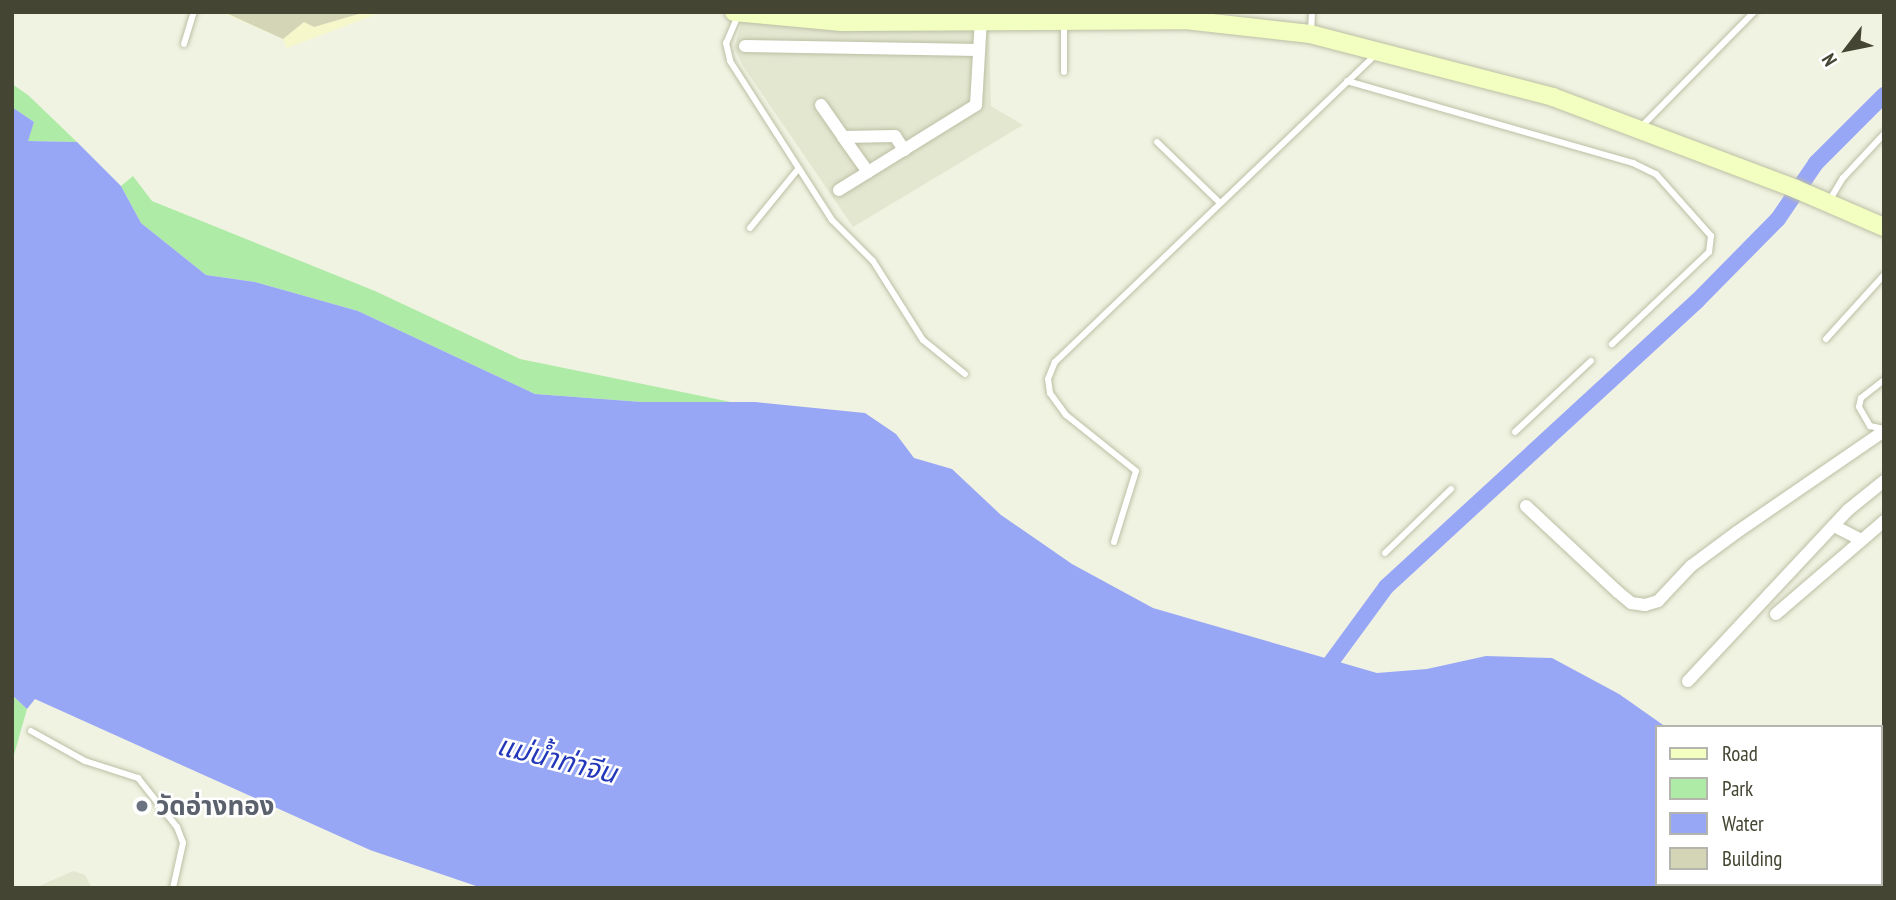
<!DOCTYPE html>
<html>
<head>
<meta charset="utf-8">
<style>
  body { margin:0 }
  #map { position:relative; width:1896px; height:900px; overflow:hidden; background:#f1f3e2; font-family:"PT Sans Narrow","Noto Sans Thai",sans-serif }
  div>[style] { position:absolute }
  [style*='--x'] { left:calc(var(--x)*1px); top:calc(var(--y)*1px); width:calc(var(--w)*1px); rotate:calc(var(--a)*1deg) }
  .residential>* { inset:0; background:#e4e7d0 }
  .commercial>* { inset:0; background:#f6f8cb }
  .green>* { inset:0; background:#aeeba7 }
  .water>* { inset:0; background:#98a6f6 }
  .canal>* { height:16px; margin:-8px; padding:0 8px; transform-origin:8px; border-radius:8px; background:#98a6f6 }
  .building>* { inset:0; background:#d4d5b7 }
  .roads { filter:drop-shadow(0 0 2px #bcbfa4) drop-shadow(0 0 2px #bcbfa4) }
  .service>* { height:6px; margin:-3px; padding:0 3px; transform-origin:3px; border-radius:3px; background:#fff }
  .minor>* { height:12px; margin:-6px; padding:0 6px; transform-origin:6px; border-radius:6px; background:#fff }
  .secondary>* { height:18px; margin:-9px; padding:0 9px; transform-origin:9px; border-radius:9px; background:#f2ffc0 }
  .dots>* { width:19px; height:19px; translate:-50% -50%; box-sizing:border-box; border:4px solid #fff; border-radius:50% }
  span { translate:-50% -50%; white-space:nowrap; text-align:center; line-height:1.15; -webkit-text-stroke:5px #fff; paint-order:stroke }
  .worship-label { font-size:26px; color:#5b616d; font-weight:700 }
  .left { translate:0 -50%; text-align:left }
  .water-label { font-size:28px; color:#2337b9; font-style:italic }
  .frame { position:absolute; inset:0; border:14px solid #444532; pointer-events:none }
  .legend { position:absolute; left:1655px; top:725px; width:228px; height:161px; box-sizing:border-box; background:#fff; border:2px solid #b4b5ad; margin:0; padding:9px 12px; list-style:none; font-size:21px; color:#444532 }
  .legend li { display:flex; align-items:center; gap:14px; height:35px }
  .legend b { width:35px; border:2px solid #b4b5ad }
  .north { position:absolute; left:1812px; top:14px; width:70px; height:70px; -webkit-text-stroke:5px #fff; paint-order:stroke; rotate:238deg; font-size:19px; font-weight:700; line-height:28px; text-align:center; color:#444532 }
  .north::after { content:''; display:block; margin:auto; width:24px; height:32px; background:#444532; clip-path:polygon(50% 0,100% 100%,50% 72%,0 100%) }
</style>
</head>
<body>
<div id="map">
  <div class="residential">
    <i style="clip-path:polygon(742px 22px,989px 31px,991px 106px,1023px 125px,853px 227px,743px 66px,734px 48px)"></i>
    <i style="clip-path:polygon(73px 871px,85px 875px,92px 888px,35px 888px)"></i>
  </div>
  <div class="commercial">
    <i style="clip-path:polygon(221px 12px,382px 12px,287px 48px,283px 39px)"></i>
  </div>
  <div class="green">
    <i style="clip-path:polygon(12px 84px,28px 95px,77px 142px,27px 141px,34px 122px,12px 107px)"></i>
    <i style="clip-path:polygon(133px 176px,152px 201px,375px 291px,520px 359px,731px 402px,642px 402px,535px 394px,358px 311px,255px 282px,206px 275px,141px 223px,121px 186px)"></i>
    <i style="clip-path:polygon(12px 695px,27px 709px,12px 762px)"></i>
  </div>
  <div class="water">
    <i style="clip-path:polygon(12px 107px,34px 122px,28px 141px,77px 142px,121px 186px,141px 223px,206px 275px,255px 282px,358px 311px,535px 394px,642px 402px,755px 402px,865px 413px,896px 434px,914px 458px,952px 469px,1001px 515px,1072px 564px,1153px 608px,1377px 673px,1427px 669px,1486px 656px,1552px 658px,1619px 694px,1666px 727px,1656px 727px,1656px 884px,1880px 884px,1880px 874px,1884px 888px,482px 888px,370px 850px,35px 699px,27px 709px,12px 695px)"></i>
  </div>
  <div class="canal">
    <i style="--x:1318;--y:680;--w:115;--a:-53.8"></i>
    <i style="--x:1386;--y:587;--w:424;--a:-42.6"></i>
    <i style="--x:1698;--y:300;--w:114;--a:-45.4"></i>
    <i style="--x:1778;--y:219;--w:68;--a:-55.8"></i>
    <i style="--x:1816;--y:163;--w:96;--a:-45"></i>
  </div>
  <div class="building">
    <i style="clip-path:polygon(224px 12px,362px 12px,362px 13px,314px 27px,304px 22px,283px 39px)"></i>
  </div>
  <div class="roads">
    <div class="service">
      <i style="--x:739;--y:13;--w:33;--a:113"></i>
      <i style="--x:726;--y:43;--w:18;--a:77"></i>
      <i style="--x:730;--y:61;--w:189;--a:57.3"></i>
      <i style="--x:832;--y:220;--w:58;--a:45"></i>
      <i style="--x:873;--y:261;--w:93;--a:57.7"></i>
      <i style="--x:923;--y:340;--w:54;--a:39"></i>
      <i style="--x:1064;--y:21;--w:51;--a:90"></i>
      <i style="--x:1311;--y:32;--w:20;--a:-87"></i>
      <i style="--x:184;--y:44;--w:34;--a:-73"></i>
      <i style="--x:1347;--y:81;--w:298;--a:16"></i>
      <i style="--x:1633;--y:163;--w:25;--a:26"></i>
      <i style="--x:1656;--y:174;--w:83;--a:48.4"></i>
      <i style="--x:1711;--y:236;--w:16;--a:97"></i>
      <i style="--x:1709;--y:252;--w:134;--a:136.5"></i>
      <i style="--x:1640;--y:128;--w:163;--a:-45.5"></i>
      <i style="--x:1157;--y:142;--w:86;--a:44.1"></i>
      <i style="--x:1829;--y:201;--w:27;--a:-59"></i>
      <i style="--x:1843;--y:178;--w:60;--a:-47"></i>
      <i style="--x:750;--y:228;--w:77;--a:-50.8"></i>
      <i style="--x:1826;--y:339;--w:86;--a:-47.8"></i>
      <i style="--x:1884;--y:380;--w:29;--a:142"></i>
      <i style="--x:1861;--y:398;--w:9;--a:103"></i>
      <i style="--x:1859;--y:407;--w:22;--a:60"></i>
      <i style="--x:1870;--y:426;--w:14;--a:12"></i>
      <i style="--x:1515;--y:432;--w:104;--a:-43.1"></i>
      <i style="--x:1114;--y:542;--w:74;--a:-72.8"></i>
      <i style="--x:1136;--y:471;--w:90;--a:-141.3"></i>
      <i style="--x:1066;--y:415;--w:27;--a:-126"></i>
      <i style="--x:1050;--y:393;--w:14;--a:-98"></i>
      <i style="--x:1048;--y:379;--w:18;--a:-68"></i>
      <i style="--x:1055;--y:362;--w:443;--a:-43.8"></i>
      <i style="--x:1385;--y:553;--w:92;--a:-44.1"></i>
      <i style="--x:31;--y:731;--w:62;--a:29.1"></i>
      <i style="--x:85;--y:761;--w:56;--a:17.8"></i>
      <i style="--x:138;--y:778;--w:63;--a:51.5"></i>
      <i style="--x:177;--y:827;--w:17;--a:69"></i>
      <i style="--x:183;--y:843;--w:46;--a:102.5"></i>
    </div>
    <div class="minor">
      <i style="--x:745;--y:46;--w:234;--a:1"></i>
      <i style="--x:821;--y:105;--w:39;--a:55"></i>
      <i style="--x:843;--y:137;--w:52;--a:-1.1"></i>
      <i style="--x:895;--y:136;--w:17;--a:57"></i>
      <i style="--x:843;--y:137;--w:43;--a:54.5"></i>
      <i style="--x:839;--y:190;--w:161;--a:-31.8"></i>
      <i style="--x:976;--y:105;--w:86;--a:-86.7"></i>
      <i style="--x:1526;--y:506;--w:126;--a:43.1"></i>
      <i style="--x:1618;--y:592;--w:17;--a:40"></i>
      <i style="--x:1631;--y:603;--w:14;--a:8"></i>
      <i style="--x:1645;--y:605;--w:14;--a:-17"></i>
      <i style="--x:1658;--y:601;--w:48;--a:-46.7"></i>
      <i style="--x:1691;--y:566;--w:57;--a:-36.5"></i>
      <i style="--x:1737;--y:532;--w:178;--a:-34.5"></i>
      <i style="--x:1834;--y:526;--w:31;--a:27"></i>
      <i style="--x:1776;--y:614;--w:143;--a:-40.7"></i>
      <i style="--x:1688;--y:681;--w:234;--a:-46.9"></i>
      <i style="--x:1848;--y:510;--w:46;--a:-38.9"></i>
    </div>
    <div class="secondary">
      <i style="--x:734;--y:12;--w:108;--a:5.3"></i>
      <i style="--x:842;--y:22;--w:343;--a:-0.3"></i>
      <i style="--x:1185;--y:20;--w:126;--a:6.4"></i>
      <i style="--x:1310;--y:34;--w:251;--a:14.5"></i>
      <i style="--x:1553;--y:97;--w:260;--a:20.7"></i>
      <i style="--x:1796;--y:189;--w:96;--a:23.4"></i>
    </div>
  </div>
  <div class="dots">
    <i style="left:142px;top:806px;background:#6b7280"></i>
  </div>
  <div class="worship-label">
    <span class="left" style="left:156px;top:806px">วัดอ่างทอง</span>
  </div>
  <div class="water-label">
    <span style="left:557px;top:759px;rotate:14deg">แม่น้ำท่าจีน</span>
  </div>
  <div class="frame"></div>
  <ul class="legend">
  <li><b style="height:9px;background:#f2ffc0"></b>Road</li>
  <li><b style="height:19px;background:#aeeba7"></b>Park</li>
  <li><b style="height:19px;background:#98a6f6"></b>Water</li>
  <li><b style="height:19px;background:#d4d5b7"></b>Building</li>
  </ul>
  <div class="north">N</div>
</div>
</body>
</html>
